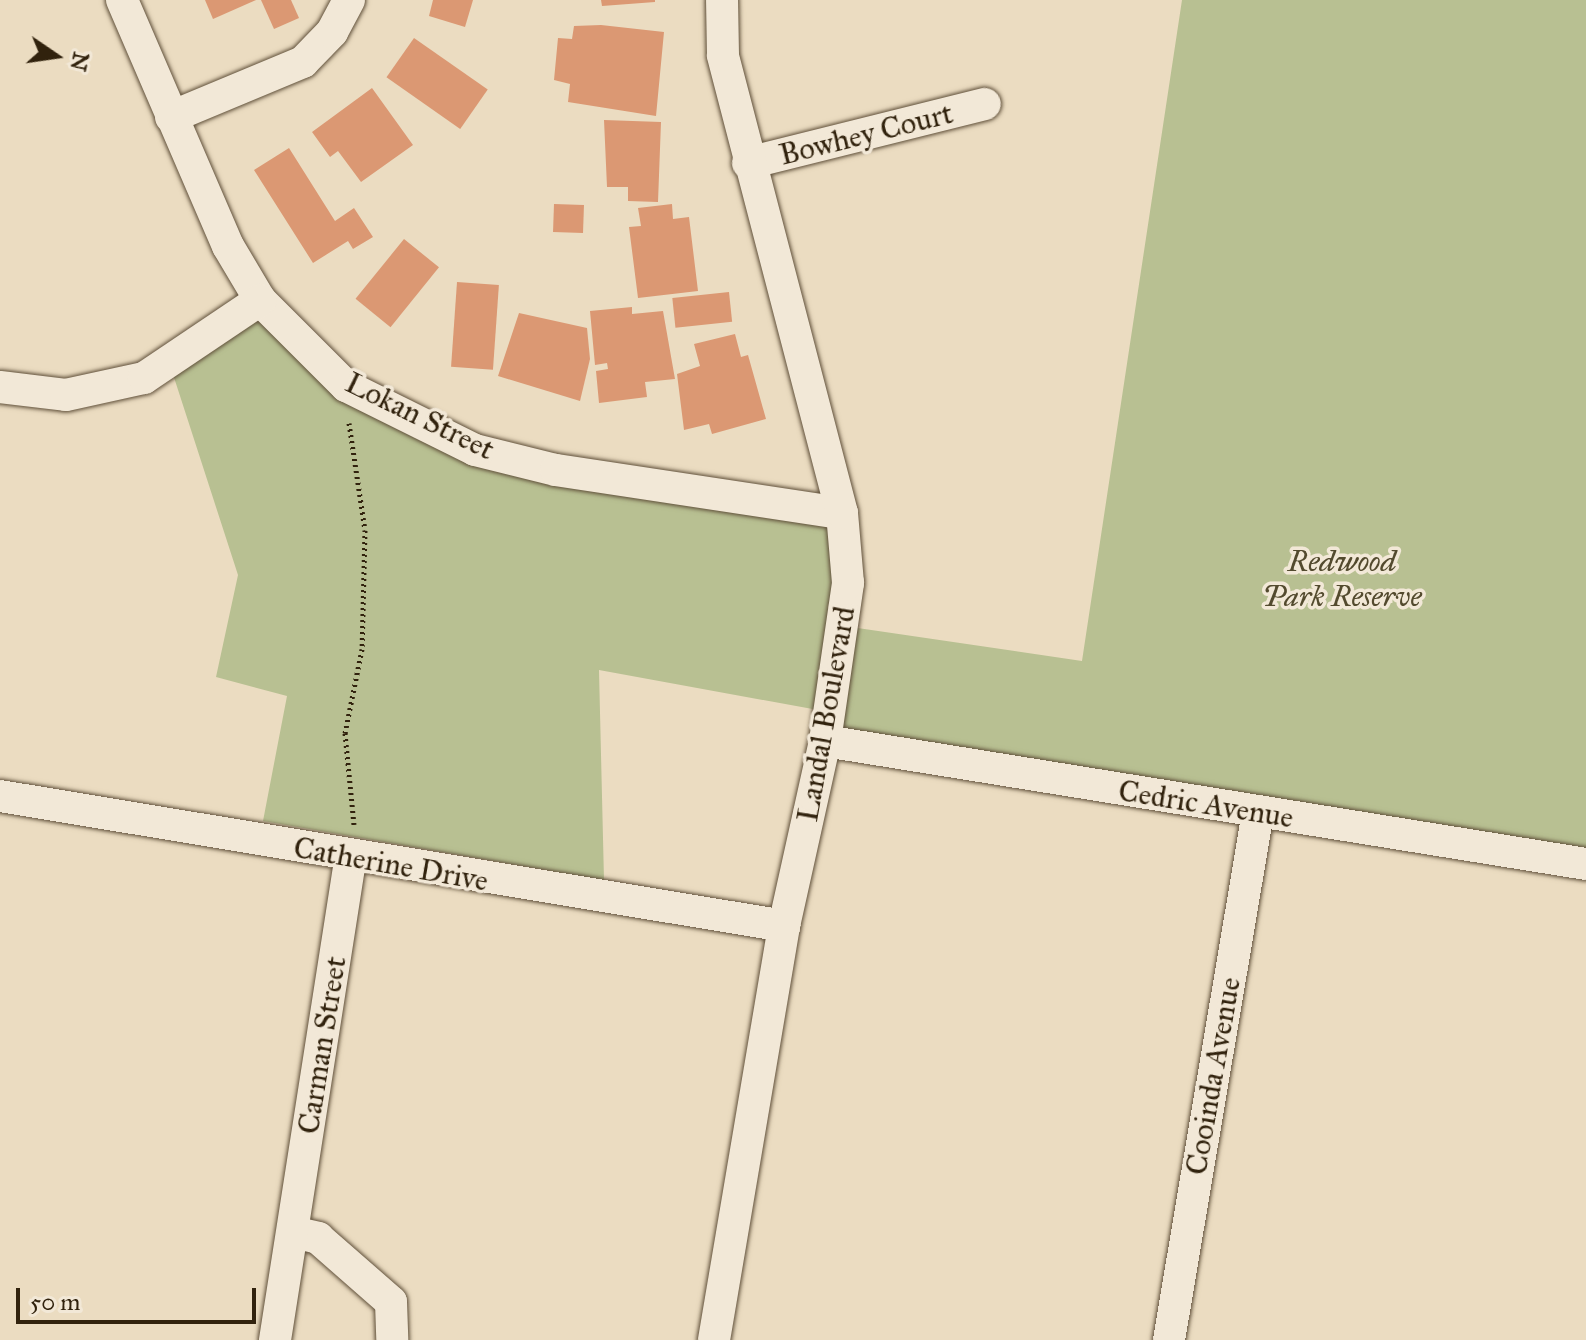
<!DOCTYPE html>
<html>
<head>
<meta charset="utf-8">
<style>
  body { margin:0 }
  #map { position:relative; width:1586px; height:1340px; overflow:hidden; background:#ebdcc1; font-family:"IM FELL Great Primer",serif }
  div>[style] { position:absolute }
  [style*='--x'] { left:calc(var(--x)*1px); top:calc(var(--y)*1px); width:calc(var(--w)*1px); rotate:calc(var(--a)*1deg) }
  .green>* { inset:0; background:#b8c092 }
  .building>* { inset:0; background:#db9873; transform-origin:0 0 }
  .path>* { height:5px; margin-top:-2.5px; transform-origin:0; background:repeating-linear-gradient(90deg,#31220d 0 2px,transparent 0 6px) }
  .roads { filter:drop-shadow(0 0 2px #60503a) drop-shadow(0 0 2px #60503a) }
  .street>* { height:32px; margin:-16px; padding:0 16px; transform-origin:16px; border-radius:16px; background:#f2e8d7 }
  span { translate:-50% -50%; white-space:nowrap; text-align:center; line-height:1.15; -webkit-text-stroke:7px #f2e8d7; paint-order:stroke }
  .street-label { font-size:30px; color:#31220d }
  .park-label { font-size:30px; color:#534a2e; font-style:italic }
  .north { position:absolute; left:16px; top:16px; width:80px; height:80px; -webkit-text-stroke:6px #f2e8d7; paint-order:stroke; rotate:103deg; font-size:22px; font-weight:700; line-height:32px; text-align:center; color:#31220d }
  .north::after { content:''; display:block; margin:auto; width:28px; height:36px; background:#31220d; clip-path:polygon(50% 0,100% 100%,50% 72%,0 100%) }
  .scale { position:absolute; left:16px; top:1288px; width:240px; height:36px; box-sizing:border-box; border:4px solid #31220d; border-top:0; padding-left:10px; font-size:24px; line-height:28px; white-space:nowrap; color:#31220d; -webkit-text-stroke:6px #f2e8d7; paint-order:stroke }
</style>
</head>
<body>
<div id="map">
  <div class="green">
    <i style="clip-path:polygon(1182px 0,1586px 0,1586px 864px,825px 741px,829px 712px,599px 670px,604px 880px,263px 821px,287px 696px,216px 677px,238px 575px,169px 362px,260px 300px,346px 386px,475px 450px,842px 513px,844px 626px,1082px 661px)"></i>
  </div>
  <div class="building">
    <i style="clip-path:polygon(205px 0,256px 0,213px 19px)"></i>
    <i style="clip-path:polygon(261px 0,291px 0,299px 18px,274px 29px)"></i>
    <i style="clip-path:polygon(433px 0,473px 0,465px 27px,429px 16px)"></i>
    <i style="clip-path:polygon(601px 0,655px 0,655px 2px,602px 6px)"></i>
    <i style="clip-path:polygon(601px 25px,664px 32px,656px 116px,568px 102px,570px 84px,554px 80px,558px 38px,572px 39px,574px 26px)"></i>
    <i style="left:414px;top:38px;width:90px;height:48px;rotate:35deg"></i>
    <i style="clip-path:polygon(372px 88px,413px 145px,361px 182px,338px 151px,330px 157px,312px 132px)"></i>
    <i style="clip-path:polygon(604px 120px,661px 122px,658px 202px,628px 201px,628px 187px,607px 187px)"></i>
    <i style="clip-path:polygon(289px 148px,335px 221px,354px 208px,373px 237px,353px 249px,348px 241px,313px 263px,254px 170px)"></i>
    <i style="left:554px;top:204px;width:30px;height:28px;rotate:2deg"></i>
    <i style="clip-path:polygon(672px 204px,673px 219px,689px 217px,698px 291px,638px 298px,629px 227px,641px 226px,638px 208px)"></i>
    <i style="left:404px;top:239px;width:45px;height:77px;rotate:39deg"></i>
    <i style="left:457px;top:282px;width:42px;height:85px;rotate:4deg"></i>
    <i style="left:729px;top:292px;width:30px;height:57px;rotate:84deg"></i>
    <i style="clip-path:polygon(632px 307px,632px 314px,663px 311px,675px 379px,645px 382px,647px 397px,599px 403px,596px 371px,608px 369px,607px 363px,595px 365px,590px 311px)"></i>
    <i style="clip-path:polygon(519px 313px,587px 328px,590px 359px,580px 401px,498px 376px)"></i>
    <i style="clip-path:polygon(735px 334px,741px 357px,748px 355px,766px 419px,712px 434px,709px 424px,684px 430px,677px 374px,700px 366px,694px 344px)"></i>
  </div>
  <div class="path">
    <i style="--x:349;--y:423;--w:108;--a:81.5"></i>
    <i style="--x:365;--y:530;--w:119;--a:91.4"></i>
    <i style="--x:362;--y:649;--w:86;--a:101.4"></i>
    <i style="--x:345;--y:733;--w:92;--a:84.4"></i>
  </div>
  <div class="roads">
    <div class="street">
      <i style="--x:122;--y:0;--w:268;--a:66.7"></i>
      <i style="--x:228;--y:246;--w:63;--a:59.3"></i>
      <i style="--x:260;--y:300;--w:122;--a:45"></i>
      <i style="--x:346;--y:386;--w:144;--a:26.4"></i>
      <i style="--x:475;--y:450;--w:83;--a:13.9"></i>
      <i style="--x:556;--y:470;--w:289;--a:8.6"></i>
      <i style="--x:171;--y:117;--w:143;--a:-22.6"></i>
      <i style="--x:303;--y:62;--w:42;--a:-46"></i>
      <i style="--x:332;--y:32;--w:36;--a:-62"></i>
      <i style="--x:748;--y:163;--w:244;--a:-14"></i>
      <i style="--x:0;--y:387;--w:66;--a:6.9"></i>
      <i style="--x:66;--y:395;--w:80;--a:-12.3"></i>
      <i style="--x:144;--y:378;--w:140;--a:-33.9"></i>
      <i style="--x:825;--y:741;--w:771;--a:9.18"></i>
      <i style="--x:0;--y:796;--w:795;--a:9.41"></i>
      <i style="--x:293;--y:1232;--w:26;--a:13"></i>
      <i style="--x:318;--y:1238;--w:97;--a:41.2"></i>
      <i style="--x:391;--y:1302;--w:38;--a:88"></i>
      <i style="--x:275;--y:1340;--w:489;--a:-81.1"></i>
      <i style="--x:714;--y:1340;--w:420;--a:-80.4"></i>
      <i style="--x:784;--y:926;--w:189;--a:-77.5"></i>
      <i style="--x:825;--y:741;--w:160;--a:-81.7"></i>
      <i style="--x:848;--y:583;--w:70;--a:-94.9"></i>
      <i style="--x:842;--y:513;--w:473;--a:-104.6"></i>
      <i style="--x:723;--y:55;--w:55;--a:-91"></i>
      <i style="--x:1169;--y:1340;--w:535;--a:-80.43"></i>
    </div>
  </div>
  <div class="street-label">
    <span style="left:866px;top:134px;rotate:-14deg">Bowhey Court</span>
    <span style="left:420px;top:416px;rotate:26deg">Lokan Street</span>
    <span style="left:826px;top:714px;rotate:-80deg">Landal Boulevard</span>
    <span style="left:1206px;top:804px;rotate:9deg">Cedric Avenue</span>
    <span style="left:391px;top:864px;rotate:10deg">Catherine Drive</span>
    <span style="left:322px;top:1045px;rotate:-81deg">Carman Street</span>
    <span style="left:1213px;top:1076px;rotate:-80deg">Cooinda Avenue</span>
  </div>
  <div class="park-label">
    <span style="left:1342px;top:578px">Redwood<br>Park Reserve</span>
  </div>
  <div class="north">N</div>
  <div class="scale">50 m</div>
</div>
</body>
</html>
